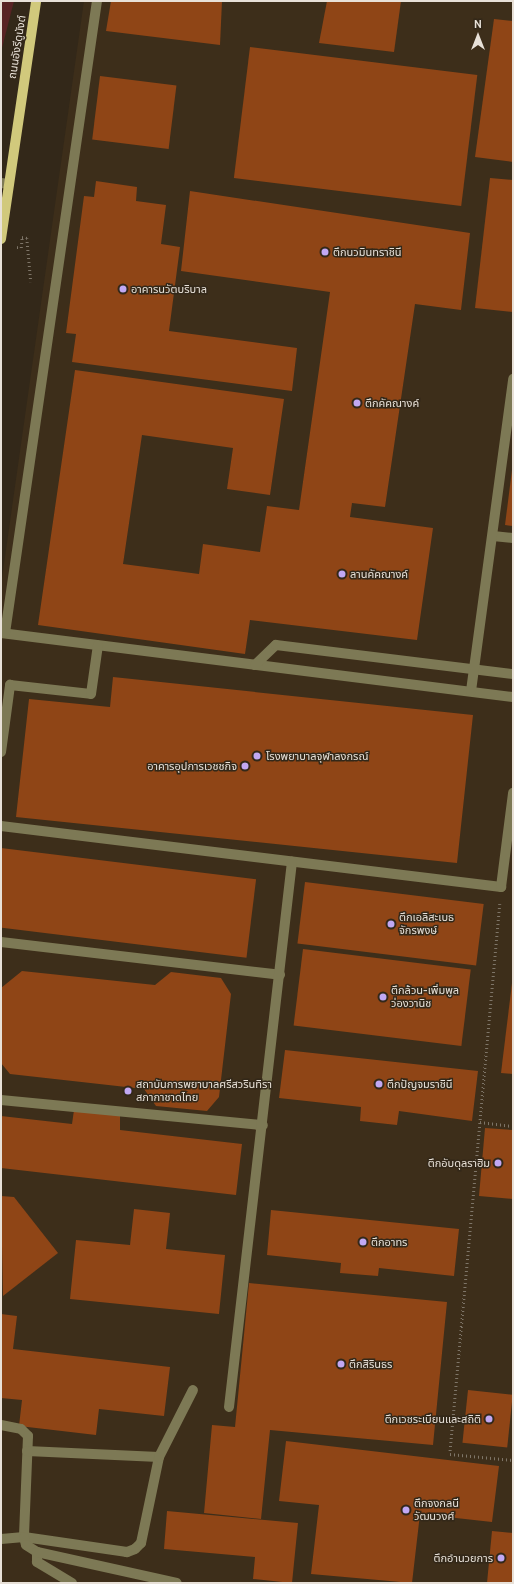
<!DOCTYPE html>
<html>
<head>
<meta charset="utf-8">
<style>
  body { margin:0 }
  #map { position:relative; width:514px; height:1584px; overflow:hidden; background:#332819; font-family:Cabin,"Noto Sans Thai",sans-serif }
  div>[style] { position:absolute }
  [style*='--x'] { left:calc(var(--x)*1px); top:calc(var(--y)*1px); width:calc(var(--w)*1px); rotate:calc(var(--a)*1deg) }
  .built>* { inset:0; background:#3d2e1a }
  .green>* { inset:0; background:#582324 }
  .building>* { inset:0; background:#8f4516; transform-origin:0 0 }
  .path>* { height:2.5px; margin-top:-1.25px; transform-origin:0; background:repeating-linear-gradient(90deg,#7e7568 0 1px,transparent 0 4px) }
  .minor>* { height:10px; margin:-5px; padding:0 5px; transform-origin:5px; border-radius:5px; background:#7d7955 }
  .major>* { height:10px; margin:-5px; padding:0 5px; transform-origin:5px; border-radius:5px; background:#d1c97c }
  .dots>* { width:11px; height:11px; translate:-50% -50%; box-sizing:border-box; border:2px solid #332819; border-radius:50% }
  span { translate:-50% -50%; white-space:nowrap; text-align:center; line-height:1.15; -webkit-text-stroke:3px #332819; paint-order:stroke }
  .street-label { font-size:11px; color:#e8e1d8 }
  .poi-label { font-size:11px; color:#e8e1d8 }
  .left { translate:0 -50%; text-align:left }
  .right { translate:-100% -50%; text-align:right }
  .frame { position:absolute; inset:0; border:2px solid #e8e1d8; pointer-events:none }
  .north { position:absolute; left:458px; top:16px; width:40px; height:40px; -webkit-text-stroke:3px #332819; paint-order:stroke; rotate:0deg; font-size:11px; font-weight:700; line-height:16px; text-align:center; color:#e8e1d8 }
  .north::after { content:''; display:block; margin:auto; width:14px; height:18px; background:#e8e1d8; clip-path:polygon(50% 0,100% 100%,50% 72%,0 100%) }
</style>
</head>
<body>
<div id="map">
  <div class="built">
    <i style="clip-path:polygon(84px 1px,513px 1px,513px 1583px,1px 1583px,1px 585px)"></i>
  </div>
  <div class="green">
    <i style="clip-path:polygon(1px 1px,14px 1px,1px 52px)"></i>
  </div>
  <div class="building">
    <i style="clip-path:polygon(111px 1px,222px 1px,220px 45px,106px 31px)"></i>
    <i style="clip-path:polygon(327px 1px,401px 1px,394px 52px,319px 43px)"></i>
    <i style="clip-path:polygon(494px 19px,513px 21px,513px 162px,475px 157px)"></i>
    <i style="left:250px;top:47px;width:229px;height:132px;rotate:7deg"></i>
    <i style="left:100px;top:76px;width:77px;height:64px;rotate:7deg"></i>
    <i style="clip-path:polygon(490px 178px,513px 180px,513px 312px,475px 308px)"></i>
    <i style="clip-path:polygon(96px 181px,137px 187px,136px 201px,166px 205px,161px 244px,180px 247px,169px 331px,297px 348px,292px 391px,72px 362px,76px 334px,66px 333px,84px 196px,94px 197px)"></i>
    <i style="clip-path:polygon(190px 191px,470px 233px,461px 310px,415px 304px,385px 507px,352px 503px,350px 517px,433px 528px,417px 640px,250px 620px,245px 654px,38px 625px,75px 370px,284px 399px,270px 495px,227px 489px,233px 448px,142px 435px,123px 564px,199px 574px,203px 544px,260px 552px,267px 506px,299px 510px,330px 292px,181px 271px)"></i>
    <i style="clip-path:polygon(512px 470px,513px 470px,513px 526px,505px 525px)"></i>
    <i style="clip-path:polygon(113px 677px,473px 715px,457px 863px,16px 817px,29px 699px,110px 707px)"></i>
    <i style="left:1px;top:848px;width:257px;height:79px;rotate:7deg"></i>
    <i style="left:305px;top:882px;width:180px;height:62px;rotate:7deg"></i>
    <i style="left:303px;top:949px;width:169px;height:77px;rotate:7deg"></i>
    <i style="clip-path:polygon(22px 971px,155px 985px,171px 972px,221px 978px,231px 994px,219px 1097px,207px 1111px,156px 1106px,144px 1089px,10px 1074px,1px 1063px,1px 988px)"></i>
    <i style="clip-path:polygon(513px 975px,513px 1074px,501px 1073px)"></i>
    <i style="clip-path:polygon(285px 1050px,478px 1071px,472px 1121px,399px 1111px,397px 1125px,360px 1121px,361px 1107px,279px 1098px)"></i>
    <i style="clip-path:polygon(74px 1110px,120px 1115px,120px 1130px,242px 1144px,236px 1195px,1px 1168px,1px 1116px,72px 1124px)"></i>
    <i style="clip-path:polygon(485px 1128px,513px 1130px,513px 1199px,479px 1196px)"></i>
    <i style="clip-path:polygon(1px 1196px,14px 1197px,58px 1253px,3px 1296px)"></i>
    <i style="clip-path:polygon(134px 1209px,170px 1213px,166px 1249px,225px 1255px,219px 1314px,70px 1299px,76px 1240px,130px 1245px)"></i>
    <i style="clip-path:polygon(271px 1210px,459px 1229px,454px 1276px,379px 1268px,378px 1276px,340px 1273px,341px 1263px,267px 1255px)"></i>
    <i style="clip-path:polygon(249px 1283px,447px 1302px,433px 1445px,270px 1430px,261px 1519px,204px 1513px,212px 1425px,235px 1427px)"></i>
    <i style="clip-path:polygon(1px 1314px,17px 1316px,13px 1349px,170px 1367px,164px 1416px,99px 1409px,96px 1435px,19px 1426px,22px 1400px,1px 1398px)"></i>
    <i style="left:468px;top:1390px;width:45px;height:53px;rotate:6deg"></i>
    <i style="clip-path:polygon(286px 1441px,499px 1466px,492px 1522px,420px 1514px,412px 1583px,311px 1574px,319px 1505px,279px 1501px)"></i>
    <i style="clip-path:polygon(167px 1511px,298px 1523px,292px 1583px,253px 1579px,255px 1557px,164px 1549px)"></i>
    <i style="clip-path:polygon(492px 1531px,513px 1533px,513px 1583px,487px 1583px)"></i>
  </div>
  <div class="path">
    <i style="--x:17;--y:247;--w:4;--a:14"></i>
    <i style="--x:21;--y:248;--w:11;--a:-85"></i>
    <i style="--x:22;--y:237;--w:5;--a:11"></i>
    <i style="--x:27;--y:238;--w:44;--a:84.8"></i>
    <i style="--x:500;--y:904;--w:552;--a:95.19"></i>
    <i style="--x:450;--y:1454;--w:63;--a:5.4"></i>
    <i style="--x:480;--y:1122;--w:33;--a:7"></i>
  </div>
  <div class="minor">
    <i style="--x:1;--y:183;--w:8;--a:7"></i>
    <i style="--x:493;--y:536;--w:20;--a:6"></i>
    <i style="--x:1;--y:633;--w:516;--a:7.13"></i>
    <i style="--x:5;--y:633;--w:639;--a:-81.72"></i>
    <i style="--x:255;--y:665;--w:29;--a:-44"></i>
    <i style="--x:276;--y:645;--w:239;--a:7"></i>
    <i style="--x:471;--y:691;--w:315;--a:-82.3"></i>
    <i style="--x:1;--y:752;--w:68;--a:-82.3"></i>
    <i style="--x:10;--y:685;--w:81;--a:6.3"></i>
    <i style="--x:91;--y:694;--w:49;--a:-81.9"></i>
    <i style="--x:1;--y:826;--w:504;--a:6.96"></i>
    <i style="--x:501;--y:887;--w:95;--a:-82.7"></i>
    <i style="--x:1;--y:942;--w:281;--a:6.7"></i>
    <i style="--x:1;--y:1100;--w:263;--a:5.5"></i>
    <i style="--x:229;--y:1407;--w:549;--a:-83.41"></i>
    <i style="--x:1;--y:1425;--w:20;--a:11"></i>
    <i style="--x:21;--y:1429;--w:10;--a:45"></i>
    <i style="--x:28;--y:1436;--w:101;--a:92.3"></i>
    <i style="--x:24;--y:1537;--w:23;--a:175"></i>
    <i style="--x:27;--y:1451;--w:132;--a:2.6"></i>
    <i style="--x:159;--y:1457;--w:88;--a:101.8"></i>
    <i style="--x:141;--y:1543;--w:8;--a:135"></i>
    <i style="--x:135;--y:1549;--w:9;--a:159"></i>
    <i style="--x:127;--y:1552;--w:104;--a:-171.7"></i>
    <i style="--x:24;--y:1537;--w:8;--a:76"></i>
    <i style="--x:26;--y:1545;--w:13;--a:32"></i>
    <i style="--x:159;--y:1457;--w:75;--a:-63.1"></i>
    <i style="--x:72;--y:1583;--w:41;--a:-149"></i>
    <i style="--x:37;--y:1562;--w:10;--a:-90"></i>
    <i style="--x:37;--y:1552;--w:143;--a:12.5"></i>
  </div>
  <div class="major">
    <i style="--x:1;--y:239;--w:241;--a:-81.6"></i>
  </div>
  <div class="dots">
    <i style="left:325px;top:252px;background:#c1a8f3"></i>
    <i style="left:123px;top:289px;background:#c1a8f3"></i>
    <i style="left:357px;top:403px;background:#c1a8f3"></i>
    <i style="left:342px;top:574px;background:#c1a8f3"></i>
    <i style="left:257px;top:756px;background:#c1a8f3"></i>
    <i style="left:245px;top:766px;background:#c1a8f3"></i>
    <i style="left:391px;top:924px;background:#c1a8f3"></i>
    <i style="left:383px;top:997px;background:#c1a8f3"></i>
    <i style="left:379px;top:1084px;background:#c1a8f3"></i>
    <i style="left:128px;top:1091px;background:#c1a8f3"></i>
    <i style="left:498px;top:1163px;background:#c1a8f3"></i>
    <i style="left:363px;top:1242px;background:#c1a8f3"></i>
    <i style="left:341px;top:1364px;background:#c1a8f3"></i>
    <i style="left:489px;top:1419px;background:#c1a8f3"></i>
    <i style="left:406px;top:1510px;background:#c1a8f3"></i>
    <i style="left:501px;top:1558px;background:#c1a8f3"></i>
  </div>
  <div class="street-label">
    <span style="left:17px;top:47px;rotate:-81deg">ถนนอังรีดูนังต์</span>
  </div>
  <div class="poi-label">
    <span class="left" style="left:333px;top:252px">ตึกนวมินทราชินี</span>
    <span class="left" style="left:131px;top:289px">อาคารนวัตบริบาล</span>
    <span class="left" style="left:365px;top:403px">ตึกคัคณางค์</span>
    <span class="left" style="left:350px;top:574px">ลานคัคณางค์</span>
    <span class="left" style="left:266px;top:756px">โรงพยาบาลจุฬาลงกรณ์</span>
    <span class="right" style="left:237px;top:766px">อาคารอุปการเวชชกิจ</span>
    <span class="left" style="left:399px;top:924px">ตึกเอลิสะเบธ<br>จักรพงษ์</span>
    <span class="left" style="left:391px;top:997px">ตึกล้วน-เพิ่มพูล<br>ว่องวานิช</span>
    <span class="left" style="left:387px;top:1084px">ตึกปัญจมราชินี</span>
    <span class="left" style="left:136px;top:1091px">สถาบันการพยาบาลศรีสวรินทิรา<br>สภากาชาดไทย</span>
    <span class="right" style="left:490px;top:1163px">ตึกอับดุลราฮิม</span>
    <span class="left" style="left:371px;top:1242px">ตึกอาทร</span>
    <span class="left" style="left:349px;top:1364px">ตึกสิรินธร</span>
    <span class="right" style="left:481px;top:1419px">ตึกเวชระเบียนและสถิติ</span>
    <span class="left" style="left:414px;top:1510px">ตึกจงกลนี<br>วัฒนวงศ์</span>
    <span class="right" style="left:493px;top:1558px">ตึกอำนวยการ</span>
  </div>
  <div class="frame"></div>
  <div class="north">N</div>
</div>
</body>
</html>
